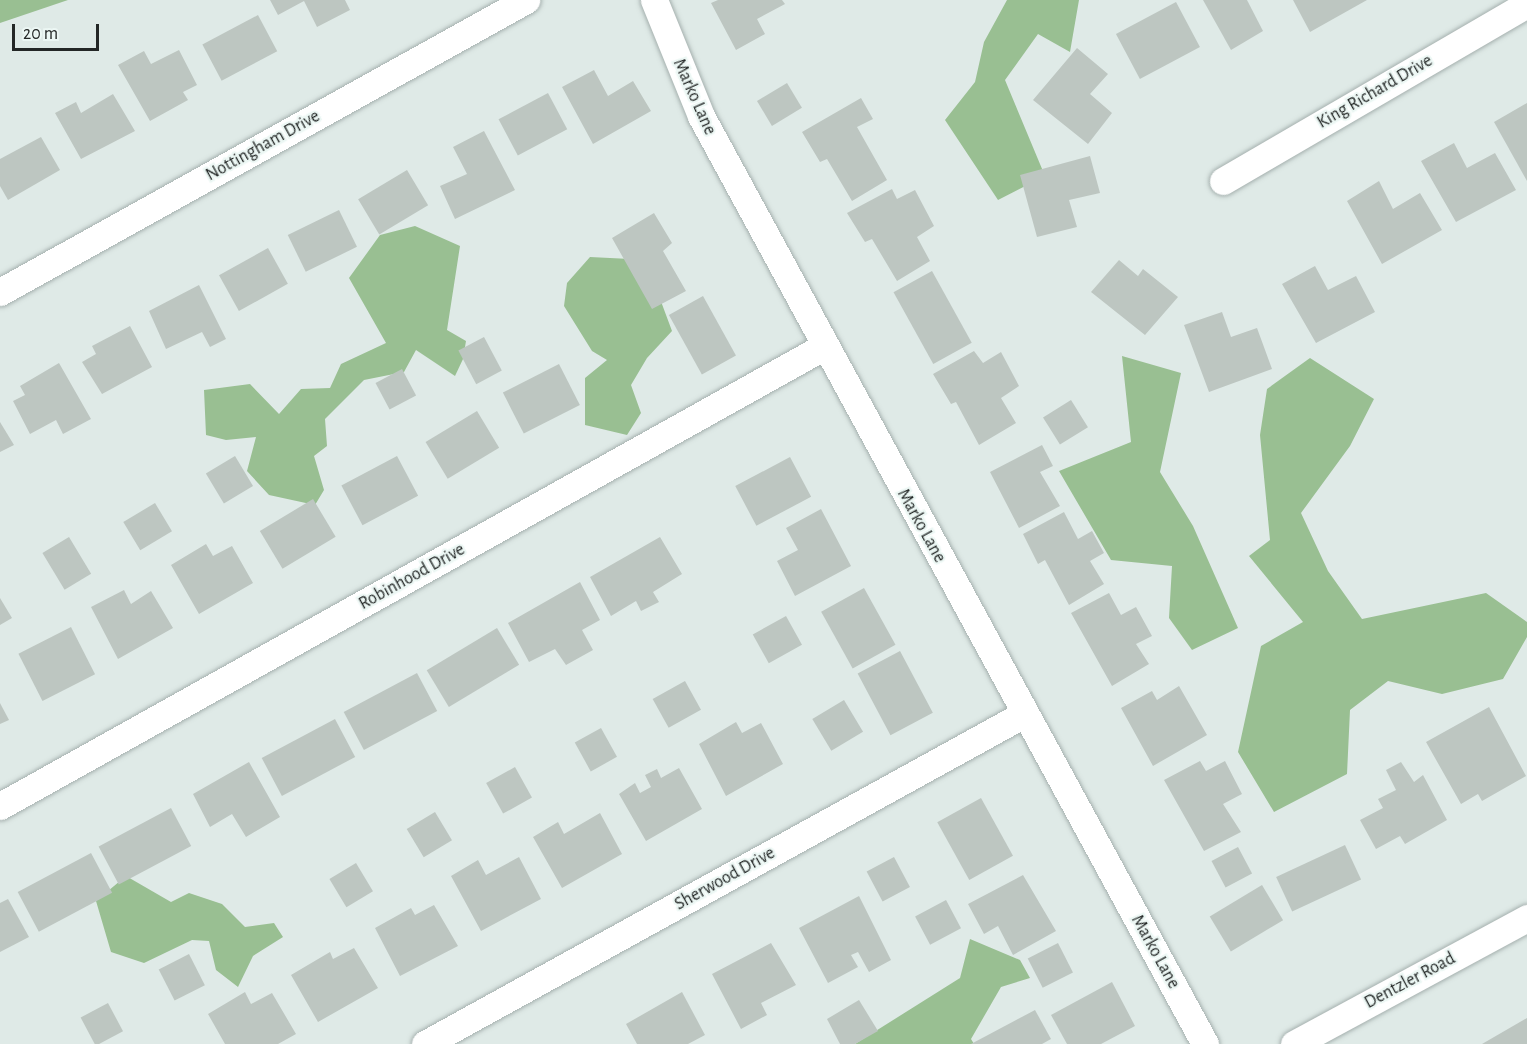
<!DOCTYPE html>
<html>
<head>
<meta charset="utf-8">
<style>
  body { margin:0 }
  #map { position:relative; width:1527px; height:1044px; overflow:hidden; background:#dfeae7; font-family:"Alegreya Sans",sans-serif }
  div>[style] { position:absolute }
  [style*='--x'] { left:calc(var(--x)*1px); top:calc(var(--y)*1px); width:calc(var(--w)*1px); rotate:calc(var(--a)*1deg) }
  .forest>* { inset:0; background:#99bf92 }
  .building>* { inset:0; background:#bdc6c1; transform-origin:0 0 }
  .roads { filter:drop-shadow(0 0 2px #a5b0ae) drop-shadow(0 0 2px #a5b0ae) }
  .minor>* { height:27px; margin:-13.5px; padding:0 13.5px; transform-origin:13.5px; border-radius:13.5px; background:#fff }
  span { translate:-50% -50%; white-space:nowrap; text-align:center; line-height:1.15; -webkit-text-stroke:4.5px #ecf7f4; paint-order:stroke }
  .street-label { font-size:18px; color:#232726 }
  .scale { position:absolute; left:12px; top:24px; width:87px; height:27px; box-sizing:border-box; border:3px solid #232726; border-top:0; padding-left:8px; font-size:18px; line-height:21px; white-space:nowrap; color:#232726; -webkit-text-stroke:4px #ecf7f4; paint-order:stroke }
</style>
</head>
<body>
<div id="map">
  <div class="forest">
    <i style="clip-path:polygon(0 0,68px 0,0 23px)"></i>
    <i style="clip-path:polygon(1007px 0,1079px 0,1070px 52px,1038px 34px,1005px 80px,1045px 176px,998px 200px,945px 120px,975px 82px,984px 42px)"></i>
    <i style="clip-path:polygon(415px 226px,460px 246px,447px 330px,466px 341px,463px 359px,455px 376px,416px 350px,404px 372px,364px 380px,325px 419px,327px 446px,314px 456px,324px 490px,315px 505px,269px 495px,247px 471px,256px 437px,226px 440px,206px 435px,204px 390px,250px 384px,279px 414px,301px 389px,330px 388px,341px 364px,386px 343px,349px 278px,380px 235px)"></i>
    <i style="clip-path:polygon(590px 257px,630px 259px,656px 288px,672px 331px,647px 358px,631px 385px,641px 413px,627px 435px,585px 425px,585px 378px,607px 360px,592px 351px,564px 306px,567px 283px)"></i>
    <i style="clip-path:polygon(1122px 356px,1181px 373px,1160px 472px,1193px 526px,1238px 628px,1192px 650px,1169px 618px,1172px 566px,1111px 560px,1059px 471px,1131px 442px)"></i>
    <i style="clip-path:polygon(1310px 358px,1374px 399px,1350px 446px,1301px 513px,1328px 571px,1362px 619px,1486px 593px,1527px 622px,1527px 637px,1503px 679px,1442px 694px,1388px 681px,1350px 710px,1347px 774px,1274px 812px,1238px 752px,1261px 646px,1303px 622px,1249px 556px,1270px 540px,1260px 435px,1267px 389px)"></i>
    <i style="clip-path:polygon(126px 876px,171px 902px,189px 893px,222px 904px,245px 927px,274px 923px,283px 937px,253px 956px,238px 987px,216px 970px,209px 941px,192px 940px,144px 963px,111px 952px,96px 901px)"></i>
    <i style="clip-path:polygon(970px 939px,1020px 960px,1030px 978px,1001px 987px,971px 1039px,974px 1044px,855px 1044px,960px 978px)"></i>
  </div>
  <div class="building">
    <i style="clip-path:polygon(270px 0,345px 0,350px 10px,317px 27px,304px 1px,278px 15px)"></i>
    <i style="clip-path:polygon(718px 0,782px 0,785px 4px,757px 19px,765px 34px,736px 50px,711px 3px)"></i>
    <i style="clip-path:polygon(1203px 0,1247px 0,1263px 31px,1231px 50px)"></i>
    <i style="clip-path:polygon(1293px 0,1367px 0,1310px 32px)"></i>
    <i style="left:1176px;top:2px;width:51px;height:68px;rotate:62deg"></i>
    <i style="left:258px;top:15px;width:41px;height:63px;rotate:62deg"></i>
    <i style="clip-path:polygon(1077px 48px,1108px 74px,1090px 94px,1112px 113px,1088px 144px,1033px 100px)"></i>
    <i style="clip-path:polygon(179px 50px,197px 85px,183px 92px,188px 100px,150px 121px,118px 65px,144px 51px,151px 64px)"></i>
    <i style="clip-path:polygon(594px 70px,608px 96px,633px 81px,651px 111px,593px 144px,562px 87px)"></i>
    <i style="left:787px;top:83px;width:29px;height:35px;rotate:59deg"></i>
    <i style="left:548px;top:93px;width:41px;height:56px;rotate:62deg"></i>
    <i style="clip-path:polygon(113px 94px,135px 131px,81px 159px,55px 113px,76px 102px,81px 113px)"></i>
    <i style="clip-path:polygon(861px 98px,873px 119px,857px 127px,887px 180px,852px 201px,827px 159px,820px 162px,802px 132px)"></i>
    <i style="clip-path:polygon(1527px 103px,1527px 181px,1494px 122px)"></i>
    <i style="clip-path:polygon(484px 131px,515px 190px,455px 219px,440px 186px,467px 174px,453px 147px)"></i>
    <i style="clip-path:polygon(41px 137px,60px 170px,8px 200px,0 186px,0 159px)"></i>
    <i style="clip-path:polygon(1454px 143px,1467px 168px,1495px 153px,1516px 190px,1456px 222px,1421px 161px)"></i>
    <i style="clip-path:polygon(1090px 156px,1100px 193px,1069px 200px,1077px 227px,1037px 237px,1020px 175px)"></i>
    <i style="left:407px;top:170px;width:41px;height:57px;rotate:59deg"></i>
    <i style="clip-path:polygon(1379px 181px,1393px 209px,1420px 193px,1442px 230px,1382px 264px,1347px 201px)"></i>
    <i style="clip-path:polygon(892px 189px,897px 199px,915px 190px,934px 226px,917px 237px,930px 261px,897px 281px,872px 239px,865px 242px,847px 213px)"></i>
    <i style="left:339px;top:210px;width:41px;height:57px;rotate:64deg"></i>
    <i style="clip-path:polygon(654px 213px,672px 243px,663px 251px,686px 291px,652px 309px,612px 238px)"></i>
    <i style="left:268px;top:248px;width:41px;height:56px;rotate:61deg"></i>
    <i style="clip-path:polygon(1119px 260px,1138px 276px,1143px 269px,1178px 297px,1145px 335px,1091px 292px)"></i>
    <i style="clip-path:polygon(1315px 266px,1328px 290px,1356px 276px,1375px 312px,1316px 343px,1282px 284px)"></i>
    <i style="left:932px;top:271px;width:82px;height:44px;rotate:61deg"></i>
    <i style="clip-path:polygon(199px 285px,226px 339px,210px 347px,202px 332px,166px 349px,149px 311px)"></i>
    <i style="left:703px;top:296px;width:68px;height:39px;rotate:61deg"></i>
    <i style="clip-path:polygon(1222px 312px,1231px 337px,1257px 328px,1272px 369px,1209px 392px,1184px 325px)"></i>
    <i style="clip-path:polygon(130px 326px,152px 367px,102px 394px,82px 362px,96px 354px,92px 346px)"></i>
    <i style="left:484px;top:337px;width:38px;height:29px;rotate:62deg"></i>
    <i style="clip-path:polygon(974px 351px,983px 363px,1001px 352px,1019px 386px,1001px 398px,1016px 423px,979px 445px,956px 402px,951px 404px,933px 374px)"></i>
    <i style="clip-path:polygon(59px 363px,91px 419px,63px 434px,56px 420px,30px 434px,13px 401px,25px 395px,20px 386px)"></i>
    <i style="left:559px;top:364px;width:46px;height:63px;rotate:63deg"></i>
    <i style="left:402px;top:369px;width:30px;height:30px;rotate:62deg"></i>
    <i style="left:1071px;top:400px;width:32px;height:33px;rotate:58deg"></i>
    <i style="left:477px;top:411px;width:43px;height:60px;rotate:59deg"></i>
    <i style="clip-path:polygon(0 422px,14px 445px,0 452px)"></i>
    <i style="clip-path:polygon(1042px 445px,1053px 466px,1040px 472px,1060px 506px,1019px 528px,990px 472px)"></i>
    <i style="left:235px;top:456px;width:35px;height:34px;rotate:59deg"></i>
    <i style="left:397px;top:456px;width:45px;height:63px;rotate:62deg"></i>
    <i style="left:790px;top:457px;width:45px;height:62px;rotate:62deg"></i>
    <i style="left:313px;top:499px;width:44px;height:62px;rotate:59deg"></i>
    <i style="left:155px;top:503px;width:33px;height:37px;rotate:59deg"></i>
    <i style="clip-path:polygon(821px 509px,851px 566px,795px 596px,777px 561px,798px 550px,786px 528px)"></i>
    <i style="clip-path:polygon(1064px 512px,1078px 539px,1092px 531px,1104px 553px,1090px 561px,1104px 584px,1069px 605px,1045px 560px,1038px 564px,1023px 534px)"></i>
    <i style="left:69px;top:537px;width:43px;height:31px;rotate:59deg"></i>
    <i style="clip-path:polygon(660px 537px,682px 574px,653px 592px,659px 602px,641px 611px,636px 601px,611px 616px,590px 577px)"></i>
    <i style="clip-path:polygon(206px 544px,213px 556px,232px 546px,253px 583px,199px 614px,171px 565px)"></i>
    <i style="clip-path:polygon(580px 582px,600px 620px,582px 630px,593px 650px,566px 665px,555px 649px,529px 662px,508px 623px)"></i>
    <i style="left:864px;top:588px;width:65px;height:49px;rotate:61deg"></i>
    <i style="clip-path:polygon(124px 590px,131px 604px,151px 591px,173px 628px,118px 659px,91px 607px)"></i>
    <i style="clip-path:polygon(1109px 593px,1121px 615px,1136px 607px,1152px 636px,1136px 644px,1149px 664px,1112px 686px,1071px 613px)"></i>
    <i style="clip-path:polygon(0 598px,12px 618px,0 625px)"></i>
    <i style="left:786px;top:616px;width:33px;height:38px;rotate:61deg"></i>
    <i style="left:71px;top:627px;width:53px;height:59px;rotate:63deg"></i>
    <i style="left:497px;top:628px;width:43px;height:82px;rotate:59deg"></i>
    <i style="left:900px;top:651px;width:70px;height:48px;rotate:62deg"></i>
    <i style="left:417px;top:673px;width:43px;height:83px;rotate:62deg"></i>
    <i style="left:685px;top:681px;width:33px;height:37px;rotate:61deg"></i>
    <i style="clip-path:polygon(1179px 686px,1207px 735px,1153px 766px,1121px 708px,1152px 691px,1157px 700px)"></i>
    <i style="left:844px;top:700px;width:37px;height:37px;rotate:59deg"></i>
    <i style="clip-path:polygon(0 703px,9px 720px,0 724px)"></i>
    <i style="clip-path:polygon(1489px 707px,1526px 776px,1482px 801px,1478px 794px,1461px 804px,1426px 742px)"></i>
    <i style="left:335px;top:719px;width:43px;height:83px;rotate:62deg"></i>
    <i style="clip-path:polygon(736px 722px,742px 733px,761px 723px,783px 764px,726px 796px,699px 744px)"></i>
    <i style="left:601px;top:728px;width:33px;height:30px;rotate:61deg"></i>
    <i style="clip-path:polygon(1200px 761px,1206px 771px,1225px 761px,1242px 794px,1223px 804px,1241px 832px,1204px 851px,1164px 780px)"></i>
    <i style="clip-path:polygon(249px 762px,280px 817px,246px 837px,232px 814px,210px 827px,193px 794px)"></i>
    <i style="clip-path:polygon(1401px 762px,1414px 782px,1423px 775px,1447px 820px,1405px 844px,1400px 836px,1376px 849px,1360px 820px,1383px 808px,1378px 799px,1396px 790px,1386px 770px)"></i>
    <i style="left:515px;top:767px;width:35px;height:33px;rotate:61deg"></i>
    <i style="clip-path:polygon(679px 768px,702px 809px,646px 841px,619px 794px,635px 783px,640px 793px,651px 787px,645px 775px,657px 769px,661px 778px)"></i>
    <i style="left:981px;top:798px;width:66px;height:50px;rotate:61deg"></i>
    <i style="left:171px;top:808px;width:43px;height:82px;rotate:62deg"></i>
    <i style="left:435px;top:812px;width:33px;height:33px;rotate:59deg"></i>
    <i style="clip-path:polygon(600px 813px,622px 854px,562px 888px,533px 837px,558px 822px,564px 834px)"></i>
    <i style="left:1345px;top:845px;width:38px;height:76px;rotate:65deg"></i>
    <i style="left:1238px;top:847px;width:30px;height:30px;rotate:62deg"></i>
    <i style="left:91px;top:853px;width:45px;height:83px;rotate:62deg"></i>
    <i style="clip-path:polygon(519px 857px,541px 899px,481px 931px,451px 876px,478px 860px,486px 875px)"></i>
    <i style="left:894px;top:857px;width:34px;height:31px;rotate:62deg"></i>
    <i style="left:356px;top:863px;width:33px;height:31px;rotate:59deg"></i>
    <i style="clip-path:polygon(1023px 875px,1056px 931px,1013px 955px,998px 926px,984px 934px,968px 904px)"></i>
    <i style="left:1262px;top:885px;width:41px;height:61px;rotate:59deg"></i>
    <i style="clip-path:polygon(859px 896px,891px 960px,869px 972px,858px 952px,851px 955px,858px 967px,828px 983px,799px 928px)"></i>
    <i style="clip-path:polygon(8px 899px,29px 937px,0 952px,0 903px)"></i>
    <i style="left:946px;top:900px;width:32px;height:35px;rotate:62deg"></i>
    <i style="clip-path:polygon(434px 905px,458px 946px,400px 976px,375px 928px,411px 908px,415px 915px)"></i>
    <i style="clip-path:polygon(771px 943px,796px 985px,761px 1003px,767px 1015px,741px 1029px,712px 974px)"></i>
    <i style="left:1058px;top:943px;width:33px;height:34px;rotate:63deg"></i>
    <i style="clip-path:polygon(354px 948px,378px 988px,318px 1022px,291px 975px,330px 952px,333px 959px)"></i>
    <i style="left:189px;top:954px;width:35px;height:34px;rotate:63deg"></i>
    <i style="clip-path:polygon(1112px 982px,1135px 1026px,1101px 1044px,1067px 1044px,1051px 1015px)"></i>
    <i style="clip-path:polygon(245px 992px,251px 1004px,272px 993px,296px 1034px,278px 1044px,225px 1044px,208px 1014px)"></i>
    <i style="clip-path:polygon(682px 992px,705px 1035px,688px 1044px,637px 1044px,626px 1024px)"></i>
    <i style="clip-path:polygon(859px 1000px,878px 1031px,855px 1044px,840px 1044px,827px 1019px)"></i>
    <i style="left:108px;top:1003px;width:32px;height:31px;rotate:62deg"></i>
    <i style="clip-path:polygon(1035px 1010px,1051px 1039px,1042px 1044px,971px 1044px)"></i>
    <i style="clip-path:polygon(1527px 1018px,1527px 1044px,1482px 1044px)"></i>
  </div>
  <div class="roads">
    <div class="minor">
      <i style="--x:654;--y:0;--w:125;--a:67.9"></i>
      <i style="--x:701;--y:116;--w:1056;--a:61.49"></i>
      <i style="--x:1223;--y:181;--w:352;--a:-30.2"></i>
      <i style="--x:0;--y:292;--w:602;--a:-29.04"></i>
      <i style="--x:0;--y:806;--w:942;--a:-29.15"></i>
      <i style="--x:425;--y:1044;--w:684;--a:-28.85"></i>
      <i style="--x:1294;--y:1044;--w:265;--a:-28.4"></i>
    </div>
  </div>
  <div class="street-label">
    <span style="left:1375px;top:92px;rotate:-30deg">King Richard Drive</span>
    <span style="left:694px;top:97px;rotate:66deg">Marko Lane</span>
    <span style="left:263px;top:146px;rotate:-29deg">Nottingham Drive</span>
    <span style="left:921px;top:526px;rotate:61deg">Marko Lane</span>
    <span style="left:412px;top:577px;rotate:-29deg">Robinhood Drive</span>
    <span style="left:725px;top:879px;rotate:-29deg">Sherwood Drive</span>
    <span style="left:1155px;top:952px;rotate:61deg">Marko Lane</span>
    <span style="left:1410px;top:981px;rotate:-28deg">Dentzler Road</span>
  </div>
  <div class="scale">20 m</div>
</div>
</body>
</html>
